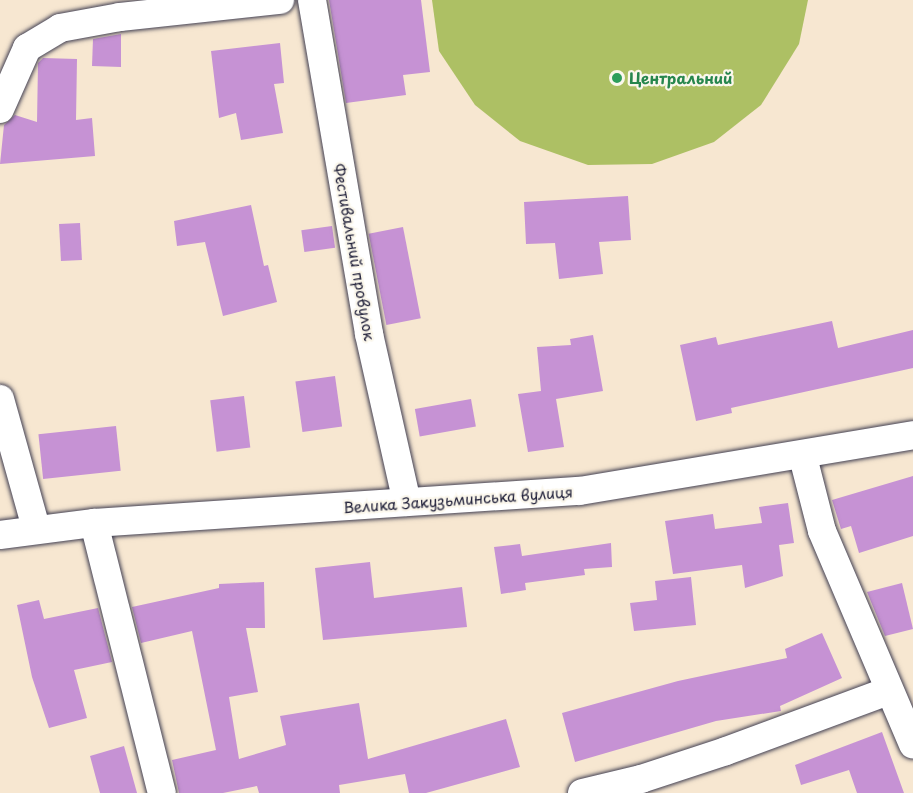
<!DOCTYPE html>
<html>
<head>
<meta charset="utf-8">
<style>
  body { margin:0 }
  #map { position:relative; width:913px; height:793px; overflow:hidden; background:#f7e7d1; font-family:"Playpen Sans",sans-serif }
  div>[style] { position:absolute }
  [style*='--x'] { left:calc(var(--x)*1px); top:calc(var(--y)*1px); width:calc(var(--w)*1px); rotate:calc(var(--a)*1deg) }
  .green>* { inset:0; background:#adc064 }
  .building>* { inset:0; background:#c692d4; transform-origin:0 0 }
  .roads { filter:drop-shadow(0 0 2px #424052) drop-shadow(0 0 2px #424052) }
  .minor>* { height:28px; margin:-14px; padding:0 14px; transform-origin:14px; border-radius:14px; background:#fff }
  .dots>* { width:16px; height:16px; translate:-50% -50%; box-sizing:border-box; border:3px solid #fbf7ec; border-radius:50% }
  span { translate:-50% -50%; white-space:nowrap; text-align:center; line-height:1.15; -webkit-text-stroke:4.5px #fbf7ec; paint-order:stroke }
  .leisure-label { font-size:15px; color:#27864d; font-weight:700 }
  .left { translate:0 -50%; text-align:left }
  .street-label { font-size:15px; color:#22223b }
</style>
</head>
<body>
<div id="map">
  <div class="green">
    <i style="clip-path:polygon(432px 0,808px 0,799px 44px,761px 105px,714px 142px,652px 164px,588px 165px,520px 141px,475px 105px,439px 51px)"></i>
  </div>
  <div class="building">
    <i style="clip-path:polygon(329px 0,421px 0,430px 72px,403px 75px,406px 95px,346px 103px)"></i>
    <i style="clip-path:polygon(121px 34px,121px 67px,92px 66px,93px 39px)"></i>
    <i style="clip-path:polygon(280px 43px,284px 83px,274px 84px,283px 133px,241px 140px,236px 113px,219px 118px,211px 51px)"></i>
    <i style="clip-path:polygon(43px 58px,77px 59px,76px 120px,92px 118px,95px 156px,0 164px,4px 125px,15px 115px,37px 122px,38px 63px)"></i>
    <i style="clip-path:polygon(628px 196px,631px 240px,599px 242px,603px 274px,559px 279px,555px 243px,526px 244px,524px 202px)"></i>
    <i style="clip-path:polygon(251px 205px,264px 266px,268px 265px,277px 302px,223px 316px,205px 242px,177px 246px,174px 221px)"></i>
    <i style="left:80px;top:223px;width:37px;height:21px;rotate:87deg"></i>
    <i style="left:332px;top:226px;width:22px;height:31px;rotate:82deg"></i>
    <i style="left:403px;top:227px;width:93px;height:35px;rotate:79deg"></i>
    <i style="clip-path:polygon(832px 321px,838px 348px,913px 330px,913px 368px,731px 408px,732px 413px,696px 421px,680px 345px,716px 337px,718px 345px)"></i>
    <i style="clip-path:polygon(593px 335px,603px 391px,556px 399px,564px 447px,528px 452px,518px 394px,541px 391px,537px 347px,571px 345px,570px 339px)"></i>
    <i style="left:335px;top:376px;width:51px;height:40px;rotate:82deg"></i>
    <i style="left:244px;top:396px;width:52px;height:34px;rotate:83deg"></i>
    <i style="left:471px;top:399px;width:28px;height:57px;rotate:80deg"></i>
    <i style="left:116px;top:426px;width:45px;height:78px;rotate:84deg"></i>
    <i style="clip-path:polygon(913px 476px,913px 536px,859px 553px,851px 526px,841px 529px,832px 500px)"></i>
    <i style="clip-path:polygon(788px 503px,794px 543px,779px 545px,783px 576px,745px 588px,742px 565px,673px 574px,665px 521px,713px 514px,715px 529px,762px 523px,759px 507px)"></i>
    <i style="clip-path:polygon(611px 543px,612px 567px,584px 569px,585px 575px,525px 583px,526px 590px,501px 594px,494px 547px,520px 544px,522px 556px)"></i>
    <i style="clip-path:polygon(370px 562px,374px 598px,462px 587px,467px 627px,323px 640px,315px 568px)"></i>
    <i style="clip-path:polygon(691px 577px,696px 625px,634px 631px,630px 603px,657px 600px,655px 581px)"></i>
    <i style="clip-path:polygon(264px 582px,265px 628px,246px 628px,258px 692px,229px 697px,239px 759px,286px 745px,280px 716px,359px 703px,368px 759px,506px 719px,520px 767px,426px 793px,409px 793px,405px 774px,339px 785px,340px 793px,259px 793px,257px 786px,223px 793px,179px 793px,172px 760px,216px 750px,192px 631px,141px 643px,132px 607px,219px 588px,219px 584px)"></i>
    <i style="clip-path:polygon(902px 583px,913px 629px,885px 636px,867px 592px)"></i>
    <i style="clip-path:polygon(39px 600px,44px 619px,98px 608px,112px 662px,74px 670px,87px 718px,49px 728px,32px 677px,17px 605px)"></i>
    <i style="clip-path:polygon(822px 633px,842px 678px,780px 706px,781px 711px,716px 721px,575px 762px,562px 713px,678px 681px,787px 658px,785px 649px)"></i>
    <i style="clip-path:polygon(882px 732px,904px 793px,857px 793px,849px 770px,801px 785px,795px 765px)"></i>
    <i style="clip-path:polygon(124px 746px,137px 793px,100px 793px,90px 756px)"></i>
  </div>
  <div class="roads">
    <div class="minor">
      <i style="--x:312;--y:0;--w:339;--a:80.3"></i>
      <i style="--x:369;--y:334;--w:172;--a:77.3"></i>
      <i style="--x:0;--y:109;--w:67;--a:-66.1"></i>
      <i style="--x:27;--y:48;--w:39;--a:-31"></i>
      <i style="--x:60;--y:28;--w:61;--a:-10.4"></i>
      <i style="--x:120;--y:17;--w:161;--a:-6.1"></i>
      <i style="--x:0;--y:399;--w:134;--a:74.4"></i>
      <i style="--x:803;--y:457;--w:76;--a:75.6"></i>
      <i style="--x:822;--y:531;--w:232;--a:66.9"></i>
      <i style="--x:94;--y:523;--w:278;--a:75.9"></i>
      <i style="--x:0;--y:535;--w:95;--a:-7.3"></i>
      <i style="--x:94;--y:523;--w:487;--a:-3.8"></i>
      <i style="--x:580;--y:491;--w:338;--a:-9.5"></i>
      <i style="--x:582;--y:793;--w:61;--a:-13.3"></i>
      <i style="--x:641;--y:779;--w:89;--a:-18.2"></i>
      <i style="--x:726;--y:751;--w:173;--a:-20.3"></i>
    </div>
  </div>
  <div class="dots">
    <i style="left:617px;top:78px;background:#2e9e5b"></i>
  </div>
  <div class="leisure-label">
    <span class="left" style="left:629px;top:78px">Центральний</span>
  </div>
  <div class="street-label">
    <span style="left:355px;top:252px;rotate:80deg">Фестивальний провулок</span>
    <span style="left:458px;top:499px;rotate:-4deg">Велика Закузьминська вулиця</span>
  </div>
</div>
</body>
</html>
